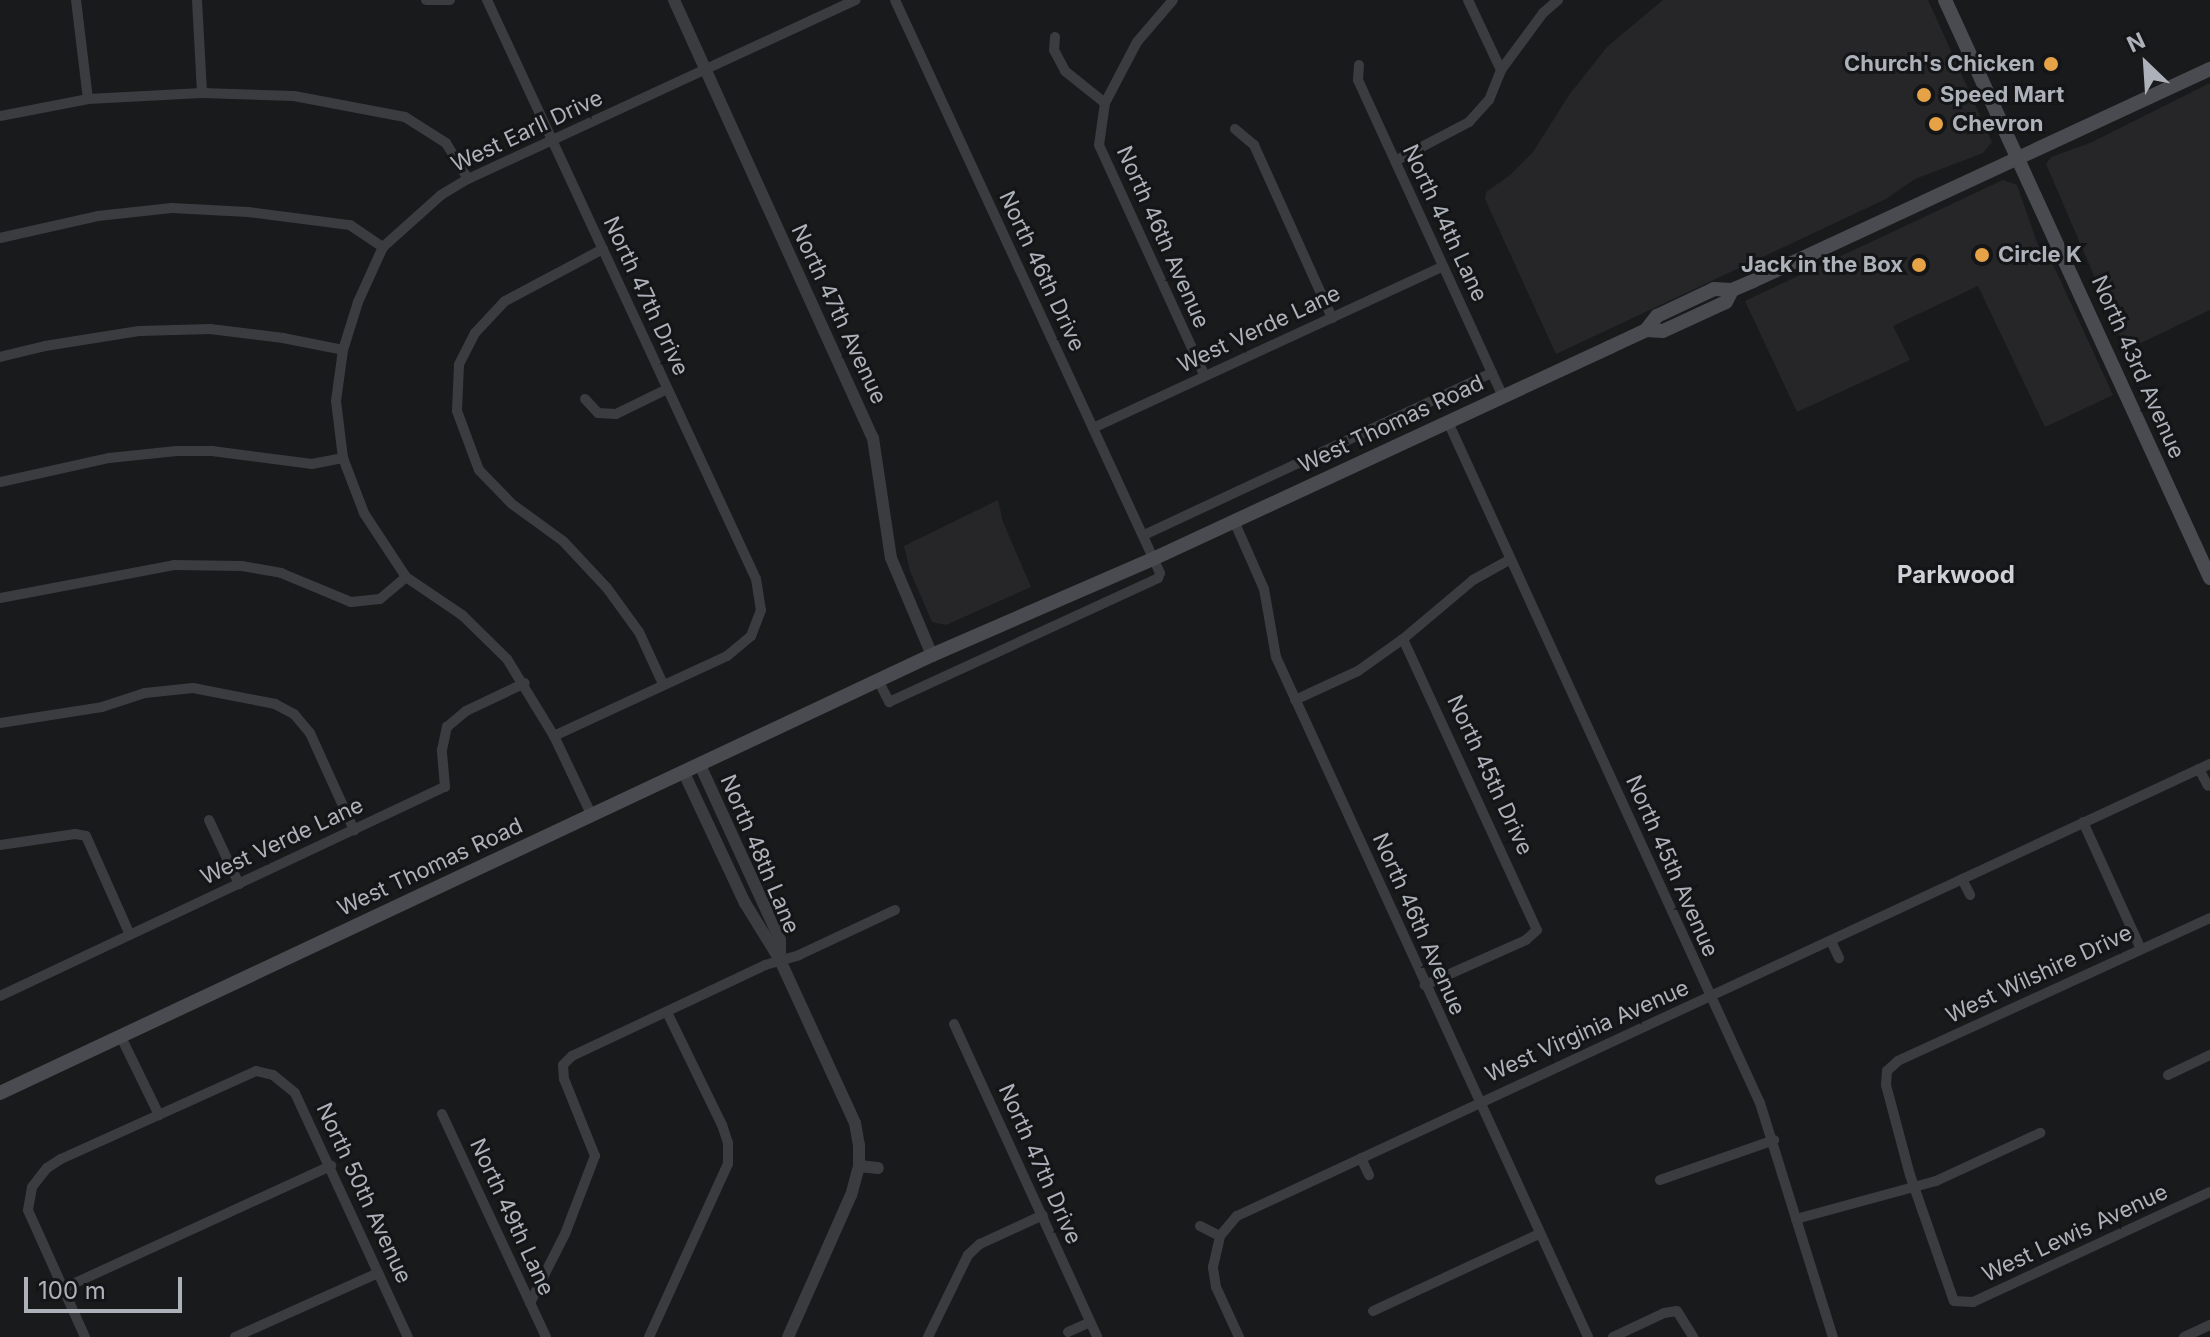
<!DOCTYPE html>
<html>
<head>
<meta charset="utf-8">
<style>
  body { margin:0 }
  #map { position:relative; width:2210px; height:1337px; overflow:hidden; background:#191a1b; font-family:Inter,sans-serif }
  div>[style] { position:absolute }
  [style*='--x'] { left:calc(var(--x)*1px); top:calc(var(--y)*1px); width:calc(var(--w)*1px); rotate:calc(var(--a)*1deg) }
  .built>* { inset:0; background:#262628 }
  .minor>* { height:10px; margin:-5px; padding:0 5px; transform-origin:5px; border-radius:5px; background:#3b3c40 }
  .tertiary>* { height:12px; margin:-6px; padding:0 6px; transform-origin:6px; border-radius:6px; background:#3b3c40 }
  .secondary>* { height:14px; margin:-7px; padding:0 7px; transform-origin:7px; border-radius:7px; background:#494b50 }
  .dots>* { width:22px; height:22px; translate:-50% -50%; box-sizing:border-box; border:4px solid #141517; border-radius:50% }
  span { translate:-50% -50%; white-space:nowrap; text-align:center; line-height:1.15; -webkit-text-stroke:6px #141517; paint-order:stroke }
  .poi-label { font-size:22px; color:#adb2ba; font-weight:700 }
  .right { translate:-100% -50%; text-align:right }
  .left { translate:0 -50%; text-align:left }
  .street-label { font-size:22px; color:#adb2ba }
  .neighbourhood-label { font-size:24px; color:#ced1d6; font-weight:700 }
  .north { position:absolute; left:2106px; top:24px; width:80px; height:80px; -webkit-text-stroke:6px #141517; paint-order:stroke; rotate:335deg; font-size:22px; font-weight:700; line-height:32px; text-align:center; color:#adb2ba }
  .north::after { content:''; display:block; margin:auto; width:28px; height:36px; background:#adb2ba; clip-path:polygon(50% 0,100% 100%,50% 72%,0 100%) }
  .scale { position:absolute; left:24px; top:1277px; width:158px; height:36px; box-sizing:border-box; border:4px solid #adb2ba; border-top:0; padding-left:10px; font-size:24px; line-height:28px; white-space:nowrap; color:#adb2ba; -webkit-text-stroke:6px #141517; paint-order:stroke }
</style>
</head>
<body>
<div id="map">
  <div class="built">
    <i style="clip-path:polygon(1663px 0,1928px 0,1992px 142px,1983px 153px,1915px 179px,1886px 199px,1556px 354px,1485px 199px,1486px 192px,1509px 176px,1533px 152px,1569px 95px,1607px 47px)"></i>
    <i style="clip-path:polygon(2210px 83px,2210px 310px,2126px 350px,2046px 164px,2051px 157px,2090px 143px)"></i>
    <i style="clip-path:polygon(2003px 180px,2017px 185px,2039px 248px,2051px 260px,2113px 395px,2045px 427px,1978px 286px,1893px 326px,1910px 360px,1797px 412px,1745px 301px)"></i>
    <i style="clip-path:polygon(998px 500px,1003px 522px,1031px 587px,946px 625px,932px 622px,910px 571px,904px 546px)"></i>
  </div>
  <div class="minor">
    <i style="--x:76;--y:0;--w:100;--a:83.1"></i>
    <i style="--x:197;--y:0;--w:93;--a:86.9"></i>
    <i style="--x:426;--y:0;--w:24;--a:0"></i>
    <i style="--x:487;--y:0;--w:638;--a:65.08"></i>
    <i style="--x:756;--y:579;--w:31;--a:81"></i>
    <i style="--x:761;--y:610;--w:28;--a:111"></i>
    <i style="--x:751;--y:636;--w:31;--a:140"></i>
    <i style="--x:727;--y:656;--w:191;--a:155.2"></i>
    <i style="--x:1468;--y:0;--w:77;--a:64.8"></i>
    <i style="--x:1055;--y:37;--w:13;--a:94"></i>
    <i style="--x:1054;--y:50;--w:24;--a:62"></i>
    <i style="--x:1065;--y:71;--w:51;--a:38.7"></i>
    <i style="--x:1105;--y:103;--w:42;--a:98.1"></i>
    <i style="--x:1099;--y:145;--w:254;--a:65.4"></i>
    <i style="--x:1359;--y:65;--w:15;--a:94"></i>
    <i style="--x:1358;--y:80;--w:349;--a:65.4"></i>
    <i style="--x:1105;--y:103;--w:69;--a:-62.3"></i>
    <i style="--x:1137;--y:42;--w:55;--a:-49.4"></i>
    <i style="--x:0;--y:116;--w:90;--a:-10.9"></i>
    <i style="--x:88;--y:99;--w:114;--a:-3"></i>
    <i style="--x:202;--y:93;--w:92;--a:1.9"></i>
    <i style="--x:294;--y:96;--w:113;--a:10.7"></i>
    <i style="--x:405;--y:117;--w:49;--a:32.4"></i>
    <i style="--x:446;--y:143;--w:42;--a:58.6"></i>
    <i style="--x:1235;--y:129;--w:25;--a:40"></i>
    <i style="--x:1254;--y:145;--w:190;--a:65.7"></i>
    <i style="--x:1395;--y:161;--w:84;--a:-27.8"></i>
    <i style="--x:1469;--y:122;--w:30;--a:-48"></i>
    <i style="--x:1489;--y:100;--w:32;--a:-68"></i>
    <i style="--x:1501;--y:70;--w:71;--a:-53.6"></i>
    <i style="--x:1543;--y:13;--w:20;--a:-41"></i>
    <i style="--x:0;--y:238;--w:100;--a:-12.7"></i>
    <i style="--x:98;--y:216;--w:74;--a:-6.2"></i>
    <i style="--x:172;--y:208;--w:76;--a:3"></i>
    <i style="--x:248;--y:212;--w:103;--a:7.3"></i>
    <i style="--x:350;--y:225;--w:40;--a:34"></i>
    <i style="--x:603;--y:249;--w:111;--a:152"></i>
    <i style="--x:505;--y:301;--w:44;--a:133.2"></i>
    <i style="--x:475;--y:333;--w:36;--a:117"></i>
    <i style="--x:459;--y:365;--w:46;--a:92.5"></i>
    <i style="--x:457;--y:411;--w:63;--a:69.6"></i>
    <i style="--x:479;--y:470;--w:47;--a:45.9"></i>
    <i style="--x:512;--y:504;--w:63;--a:36"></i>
    <i style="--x:563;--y:541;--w:64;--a:46.9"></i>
    <i style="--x:607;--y:588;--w:54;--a:54"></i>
    <i style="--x:639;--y:632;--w:57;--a:65.2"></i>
    <i style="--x:0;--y:357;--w:46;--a:-13.7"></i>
    <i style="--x:45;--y:346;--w:95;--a:-9.1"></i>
    <i style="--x:139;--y:331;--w:71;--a:-1.6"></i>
    <i style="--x:210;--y:329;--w:74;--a:7"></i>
    <i style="--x:283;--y:338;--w:61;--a:11.3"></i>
    <i style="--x:585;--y:399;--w:19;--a:47"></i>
    <i style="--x:598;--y:413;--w:18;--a:3"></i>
    <i style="--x:616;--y:414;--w:57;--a:-26.1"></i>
    <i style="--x:1448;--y:422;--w:749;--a:65.39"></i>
    <i style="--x:1760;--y:1103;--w:245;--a:72.7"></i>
    <i style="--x:1093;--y:428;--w:384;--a:-24.8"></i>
    <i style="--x:0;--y:482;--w:112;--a:-12.4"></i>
    <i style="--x:109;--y:458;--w:68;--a:-5.9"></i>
    <i style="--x:177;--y:451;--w:35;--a:0"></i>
    <i style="--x:212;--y:451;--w:101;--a:7.4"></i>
    <i style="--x:312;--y:464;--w:32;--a:-11"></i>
    <i style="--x:1234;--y:521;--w:74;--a:66.2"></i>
    <i style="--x:1264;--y:589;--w:69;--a:80"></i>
    <i style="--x:1276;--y:657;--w:748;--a:65.35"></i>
    <i style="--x:1144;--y:535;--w:384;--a:-25"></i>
    <i style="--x:0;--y:598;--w:177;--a:-10.7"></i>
    <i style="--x:174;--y:565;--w:68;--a:0.8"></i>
    <i style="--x:242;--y:566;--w:40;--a:10"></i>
    <i style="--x:281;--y:573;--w:76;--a:22.5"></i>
    <i style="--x:351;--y:602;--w:29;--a:-6"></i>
    <i style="--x:380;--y:599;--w:34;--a:-40"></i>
    <i style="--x:1403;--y:639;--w:320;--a:65.3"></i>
    <i style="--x:1537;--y:930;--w:15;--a:138"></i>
    <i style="--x:1526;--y:940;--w:111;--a:156"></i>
    <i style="--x:878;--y:680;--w:25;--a:63"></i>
    <i style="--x:889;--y:702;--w:296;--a:-24.7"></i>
    <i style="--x:1158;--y:578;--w:5;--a:-68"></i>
    <i style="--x:1160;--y:573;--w:631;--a:-114.82"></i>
    <i style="--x:1295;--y:700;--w:69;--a:-24.7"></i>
    <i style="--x:1358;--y:671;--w:55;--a:-35.4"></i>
    <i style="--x:1403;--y:639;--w:92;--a:-40.1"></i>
    <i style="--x:1473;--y:580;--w:43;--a:-28.9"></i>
    <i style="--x:0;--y:723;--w:103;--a:-8.9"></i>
    <i style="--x:102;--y:707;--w:45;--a:-18"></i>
    <i style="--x:145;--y:693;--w:48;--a:-5.9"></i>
    <i style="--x:193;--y:688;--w:84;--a:11"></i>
    <i style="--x:275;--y:704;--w:21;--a:28"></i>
    <i style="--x:294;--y:714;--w:25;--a:50"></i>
    <i style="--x:310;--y:733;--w:107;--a:65.6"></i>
    <i style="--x:2199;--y:769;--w:19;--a:62"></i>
    <i style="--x:592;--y:816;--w:89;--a:-115.4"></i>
    <i style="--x:554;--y:736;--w:90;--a:-121.4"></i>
    <i style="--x:507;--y:659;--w:63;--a:-135.6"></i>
    <i style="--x:462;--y:615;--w:68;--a:-145.8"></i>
    <i style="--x:406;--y:577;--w:77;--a:-123.3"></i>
    <i style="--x:364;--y:513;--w:59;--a:-110.9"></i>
    <i style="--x:343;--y:458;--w:57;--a:-97"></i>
    <i style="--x:336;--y:401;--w:51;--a:-82.2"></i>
    <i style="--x:343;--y:350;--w:50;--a:-72.6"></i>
    <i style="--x:358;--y:302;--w:60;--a:-65.6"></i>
    <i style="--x:383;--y:247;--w:78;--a:-41.9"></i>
    <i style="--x:441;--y:195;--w:31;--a:-31"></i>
    <i style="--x:468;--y:179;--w:427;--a:-24.8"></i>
    <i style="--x:209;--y:820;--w:71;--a:64.9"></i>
    <i style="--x:2083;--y:822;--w:140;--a:65.5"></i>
    <i style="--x:0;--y:845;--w:76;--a:-8.3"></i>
    <i style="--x:75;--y:834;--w:11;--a:10"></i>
    <i style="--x:86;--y:836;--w:108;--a:66"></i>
    <i style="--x:1962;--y:879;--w:18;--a:63"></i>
    <i style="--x:2210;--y:918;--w:343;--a:155.4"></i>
    <i style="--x:1898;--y:1061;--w:15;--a:138"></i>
    <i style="--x:1887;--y:1071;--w:14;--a:94"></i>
    <i style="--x:1886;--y:1085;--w:93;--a:75.1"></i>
    <i style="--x:1910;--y:1175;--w:133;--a:70.8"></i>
    <i style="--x:1954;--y:1301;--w:19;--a:3"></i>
    <i style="--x:1973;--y:1302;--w:261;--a:-24.9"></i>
    <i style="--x:1831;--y:941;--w:19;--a:65"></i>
    <i style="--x:0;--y:996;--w:492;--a:-25.2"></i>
    <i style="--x:445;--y:787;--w:37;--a:-95"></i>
    <i style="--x:442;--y:750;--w:24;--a:-78"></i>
    <i style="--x:447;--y:727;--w:25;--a:-40"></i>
    <i style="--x:466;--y:711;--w:65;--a:-25.4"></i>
    <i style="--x:954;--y:1024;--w:344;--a:65.4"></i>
    <i style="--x:121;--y:1037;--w:87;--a:64"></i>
    <i style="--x:2168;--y:1075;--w:47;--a:-25.5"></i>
    <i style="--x:442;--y:1114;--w:246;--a:65"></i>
    <i style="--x:1361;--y:1158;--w:19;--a:65"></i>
    <i style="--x:1660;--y:1180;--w:121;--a:-19.3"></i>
    <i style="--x:1796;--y:1219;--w:145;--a:-15.2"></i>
    <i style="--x:1936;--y:1181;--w:115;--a:-24.8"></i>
    <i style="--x:1200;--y:1226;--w:22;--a:27"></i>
    <i style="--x:64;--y:1288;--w:294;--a:-24.6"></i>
    <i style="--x:530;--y:1303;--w:77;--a:-63.1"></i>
    <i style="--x:565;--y:1234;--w:84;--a:-69"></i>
    <i style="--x:595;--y:1156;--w:83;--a:-111.9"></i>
    <i style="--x:564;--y:1079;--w:14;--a:-94"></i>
    <i style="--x:563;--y:1065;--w:13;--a:-45"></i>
    <i style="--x:572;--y:1056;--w:213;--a:-25.2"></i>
    <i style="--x:765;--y:965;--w:35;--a:-16"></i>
    <i style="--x:799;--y:955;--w:106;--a:-25.1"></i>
    <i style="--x:1373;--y:1311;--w:183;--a:-24.9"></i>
    <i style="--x:1068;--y:1332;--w:24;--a:-24"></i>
    <i style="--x:85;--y:1337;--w:139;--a:-114.2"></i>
    <i style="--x:28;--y:1210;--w:23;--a:-80"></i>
    <i style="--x:32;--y:1187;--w:24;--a:-52"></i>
    <i style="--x:47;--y:1168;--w:17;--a:-33"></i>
    <i style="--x:61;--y:1159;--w:214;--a:-24.3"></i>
    <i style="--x:256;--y:1071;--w:17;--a:13"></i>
    <i style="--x:273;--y:1075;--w:28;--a:39"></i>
    <i style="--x:295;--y:1093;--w:269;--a:65.2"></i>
    <i style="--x:235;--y:1337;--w:157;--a:-24.1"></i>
    <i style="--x:649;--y:1337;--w:190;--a:-65.5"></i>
    <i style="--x:728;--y:1164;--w:21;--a:-90"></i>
    <i style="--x:728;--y:1143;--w:19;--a:-108"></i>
    <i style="--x:722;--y:1125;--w:126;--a:-116"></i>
    <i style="--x:928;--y:1337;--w:91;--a:-64"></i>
    <i style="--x:968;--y:1255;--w:16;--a:-43"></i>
    <i style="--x:980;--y:1244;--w:69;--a:-24.7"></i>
    <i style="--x:1239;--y:1337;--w:55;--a:-114.7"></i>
    <i style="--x:1216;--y:1287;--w:20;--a:-99"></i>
    <i style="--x:1213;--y:1267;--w:32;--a:-77"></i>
    <i style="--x:1220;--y:1236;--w:26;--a:-50"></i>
    <i style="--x:1237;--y:1216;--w:1073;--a:-24.92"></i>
    <i style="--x:1613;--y:1337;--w:56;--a:-25.2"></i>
    <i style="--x:1664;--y:1313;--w:13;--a:-9"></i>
    <i style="--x:1677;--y:1311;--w:31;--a:58"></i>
    <i style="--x:2184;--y:1337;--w:29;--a:-25"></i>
  </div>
  <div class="tertiary">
    <i style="--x:674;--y:0;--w:481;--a:65.6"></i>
    <i style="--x:873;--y:438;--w:121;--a:81.5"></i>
    <i style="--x:891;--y:558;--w:105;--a:67.1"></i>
    <i style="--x:700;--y:765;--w:192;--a:65.4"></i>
    <i style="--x:780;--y:940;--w:20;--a:90"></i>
    <i style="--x:684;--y:773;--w:144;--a:64.9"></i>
    <i style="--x:745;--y:903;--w:67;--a:58.4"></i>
    <i style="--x:780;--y:960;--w:179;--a:65.3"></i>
    <i style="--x:855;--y:1123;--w:22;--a:80"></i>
    <i style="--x:859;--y:1145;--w:21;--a:90"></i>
    <i style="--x:859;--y:1166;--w:30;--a:105"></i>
    <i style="--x:851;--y:1195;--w:155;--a:113.9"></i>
    <i style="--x:859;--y:1166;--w:19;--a:6"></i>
  </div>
  <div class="secondary">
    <i style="--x:1945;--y:0;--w:636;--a:65.37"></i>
    <i style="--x:1646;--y:330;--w:17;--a:3"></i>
    <i style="--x:1663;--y:331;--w:69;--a:-24.7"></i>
    <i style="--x:1726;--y:302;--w:13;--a:-63"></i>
    <i style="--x:0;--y:1093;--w:1030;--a:-25.17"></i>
    <i style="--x:932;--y:655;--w:243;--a:-23.5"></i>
    <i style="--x:1155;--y:558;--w:502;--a:-24.88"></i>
    <i style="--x:1610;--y:347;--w:40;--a:-25"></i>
    <i style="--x:1646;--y:330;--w:18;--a:-52"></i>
    <i style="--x:1657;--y:316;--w:63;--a:-25.3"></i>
    <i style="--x:1714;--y:289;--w:18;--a:3"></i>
    <i style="--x:1732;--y:290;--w:23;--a:-23"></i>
    <i style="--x:1753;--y:281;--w:504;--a:-24.89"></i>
  </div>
  <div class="dots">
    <i style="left:2051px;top:64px;background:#e6a247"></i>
    <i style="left:1924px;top:95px;background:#e6a247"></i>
    <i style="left:1936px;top:124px;background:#e6a247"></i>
    <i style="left:1982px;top:255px;background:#e6a247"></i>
    <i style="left:1919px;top:265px;background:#e6a247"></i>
  </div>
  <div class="poi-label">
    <span class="right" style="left:2035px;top:64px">Church's Chicken</span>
    <span class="left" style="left:1940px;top:95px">Speed Mart</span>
    <span class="left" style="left:1952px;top:124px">Chevron</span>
    <span class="left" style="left:1998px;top:255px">Circle K</span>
    <span class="right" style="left:1903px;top:265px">Jack in the Box</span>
  </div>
  <div class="street-label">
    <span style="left:527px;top:131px;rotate:-25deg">West Earll Drive</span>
    <span style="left:1445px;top:223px;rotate:65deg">North 44th Lane</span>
    <span style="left:1163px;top:237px;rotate:66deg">North 46th Avenue</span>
    <span style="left:1042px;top:271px;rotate:65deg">North 46th Drive</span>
    <span style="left:646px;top:296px;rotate:65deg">North 47th Drive</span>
    <span style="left:839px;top:314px;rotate:65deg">North 47th Avenue</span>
    <span style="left:1259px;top:329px;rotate:-25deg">West Verde Lane</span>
    <span style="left:2138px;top:367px;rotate:66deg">North 43rd Avenue</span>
    <span style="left:1391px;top:424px;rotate:-25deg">West Thomas Road</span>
    <span style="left:1490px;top:775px;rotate:65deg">North 45th Drive</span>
    <span style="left:282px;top:841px;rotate:-25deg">West Verde Lane</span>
    <span style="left:760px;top:854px;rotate:67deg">North 48th Lane</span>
    <span style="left:1672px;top:866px;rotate:66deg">North 45th Avenue</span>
    <span style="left:430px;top:867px;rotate:-25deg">West Thomas Road</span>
    <span style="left:1419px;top:924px;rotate:66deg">North 46th Avenue</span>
    <span style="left:2039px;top:974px;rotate:-25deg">West Wilshire Drive</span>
    <span style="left:1587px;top:1031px;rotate:-24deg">West Virginia Avenue</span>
    <span style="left:1040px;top:1164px;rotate:66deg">North 47th Drive</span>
    <span style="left:364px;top:1193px;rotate:65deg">North 50th Avenue</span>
    <span style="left:512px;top:1217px;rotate:65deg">North 49th Lane</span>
    <span style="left:2075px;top:1233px;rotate:-25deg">West Lewis Avenue</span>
  </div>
  <div class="neighbourhood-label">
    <span style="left:1956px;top:575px">Parkwood</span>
  </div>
  <div class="north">N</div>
  <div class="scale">100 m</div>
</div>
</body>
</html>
